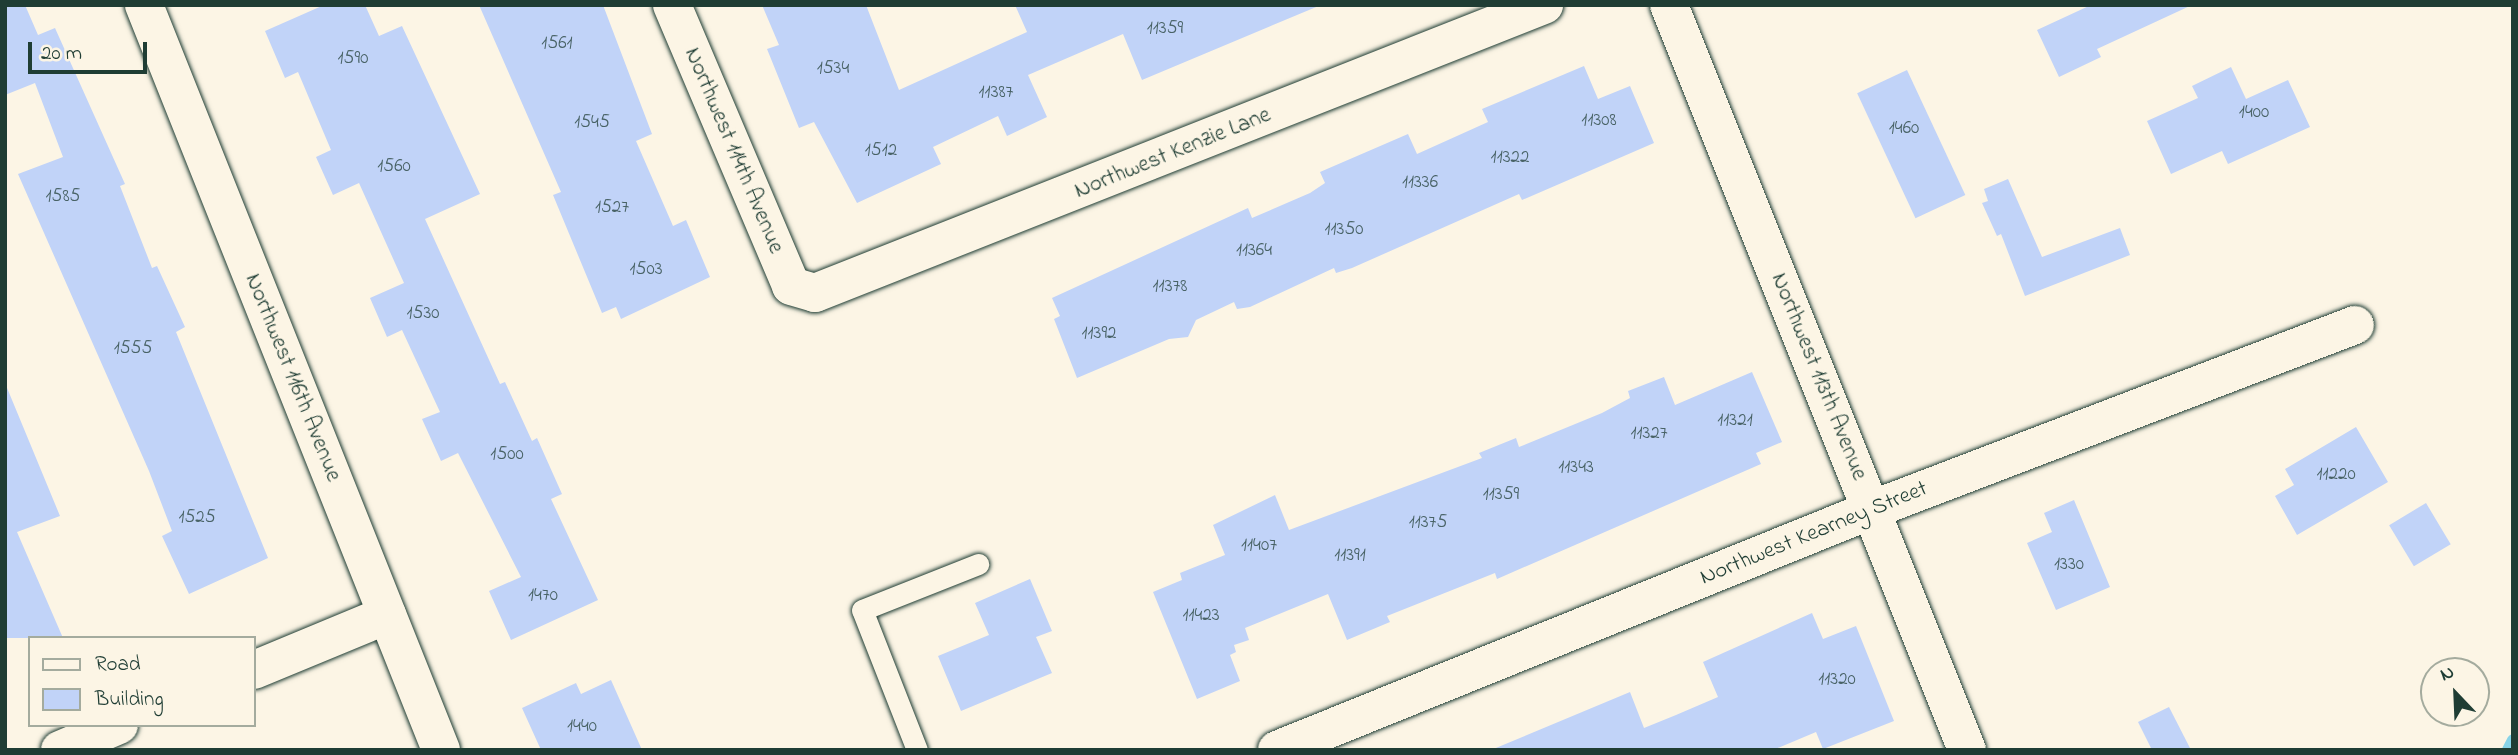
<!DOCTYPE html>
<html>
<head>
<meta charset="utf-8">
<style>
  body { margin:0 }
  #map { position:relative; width:2518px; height:755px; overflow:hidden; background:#fcf5e5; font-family:"Indie Flower",sans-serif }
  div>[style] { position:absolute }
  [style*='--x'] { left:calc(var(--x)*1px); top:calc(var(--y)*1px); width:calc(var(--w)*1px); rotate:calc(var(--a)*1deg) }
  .stream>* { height:12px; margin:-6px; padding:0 6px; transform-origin:6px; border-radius:6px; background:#88d4e8 }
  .building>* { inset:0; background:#c1d3f8; transform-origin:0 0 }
  .roads { filter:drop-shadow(0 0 2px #1f3d34) drop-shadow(0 0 2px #1f3d34) }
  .service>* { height:21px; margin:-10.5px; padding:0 10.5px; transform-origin:10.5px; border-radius:10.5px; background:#fcf5e5 }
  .minor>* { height:38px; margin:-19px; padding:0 19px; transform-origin:19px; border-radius:19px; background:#fcf5e5 }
  .tertiary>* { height:38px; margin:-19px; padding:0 19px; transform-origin:19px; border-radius:19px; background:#fcf5e5 }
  span { translate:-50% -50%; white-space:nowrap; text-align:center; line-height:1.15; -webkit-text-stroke:6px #fcf5e5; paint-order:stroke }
  .number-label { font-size:19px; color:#486265 }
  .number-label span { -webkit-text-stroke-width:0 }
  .street-label { font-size:23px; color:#1f3d34 }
  .frame { position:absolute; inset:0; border:7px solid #1f3d34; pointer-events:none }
  .legend { position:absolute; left:28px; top:636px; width:228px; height:91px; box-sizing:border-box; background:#fcf5e5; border:2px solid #a4ab9e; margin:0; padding:9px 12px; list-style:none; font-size:21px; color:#1f3d34 }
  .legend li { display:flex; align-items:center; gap:14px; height:35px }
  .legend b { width:35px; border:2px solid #a4ab9e }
  .north { position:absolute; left:2420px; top:657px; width:70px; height:70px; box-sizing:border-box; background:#fcf5e5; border:2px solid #a4ab9e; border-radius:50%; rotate:337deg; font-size:19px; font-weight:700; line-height:28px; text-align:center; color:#1f3d34 }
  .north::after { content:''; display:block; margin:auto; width:24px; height:32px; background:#1f3d34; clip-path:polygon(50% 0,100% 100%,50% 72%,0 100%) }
  .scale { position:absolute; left:28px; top:42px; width:119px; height:32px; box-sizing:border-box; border:4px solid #1f3d34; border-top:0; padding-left:9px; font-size:21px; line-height:24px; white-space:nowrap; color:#1f3d34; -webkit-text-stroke:5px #fcf5e5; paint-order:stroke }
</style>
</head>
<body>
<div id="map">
  <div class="stream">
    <i style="--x:2508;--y:750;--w:11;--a:-63"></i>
  </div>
  <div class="building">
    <i style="clip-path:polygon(5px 5px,25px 5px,38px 35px,55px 28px,125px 184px,120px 186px,152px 268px,157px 266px,185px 327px,176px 332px,268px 558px,189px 594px,162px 536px,172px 531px,149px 471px,18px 174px,63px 157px,35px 83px,5px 95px)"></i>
    <i style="clip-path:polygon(324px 5px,365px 5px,379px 36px,402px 26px,480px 194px,425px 219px,500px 384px,505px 382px,532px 441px,537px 438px,562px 494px,551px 499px,598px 600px,511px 640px,489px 591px,521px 577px,458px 453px,441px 461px,422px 419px,440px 412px,402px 330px,387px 337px,370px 298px,404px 283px,359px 183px,333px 195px,316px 157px,331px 150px,298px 72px,285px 78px,265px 31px)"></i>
    <i style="clip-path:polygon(479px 5px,603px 5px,652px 134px,636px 141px,673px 226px,686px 220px,710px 277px,621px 319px,616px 307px,602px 313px,553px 195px,561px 192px)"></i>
    <i style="clip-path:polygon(762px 5px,866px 5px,899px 90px,1027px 32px,1015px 5px,1321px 5px,1142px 80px,1123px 34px,1028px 75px,1047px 117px,1007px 136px,998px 116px,933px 147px,941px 164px,857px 203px,814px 122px,799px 128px,767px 49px,779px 45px)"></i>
    <i style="clip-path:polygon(2091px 5px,2192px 5px,2097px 49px,2101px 57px,2059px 77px,2037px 30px)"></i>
    <i style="clip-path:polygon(1584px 66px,1598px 99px,1630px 86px,1654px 143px,1522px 200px,1519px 194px,1352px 268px,1336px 273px,1334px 268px,1250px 307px,1237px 309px,1234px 302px,1196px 320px,1188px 337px,1169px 339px,1077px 378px,1054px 319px,1060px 316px,1052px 298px,1248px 208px,1252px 218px,1310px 193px,1325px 183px,1320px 172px,1408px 134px,1417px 154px,1488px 122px,1482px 109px)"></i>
    <i style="clip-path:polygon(2231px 67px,2246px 99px,2288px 80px,2310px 127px,2228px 164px,2222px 151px,2171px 174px,2147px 121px,2198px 98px,2192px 86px)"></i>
    <i style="left:1907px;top:70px;width:138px;height:55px;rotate:65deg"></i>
    <i style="clip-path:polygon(2008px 179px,2042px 257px,2120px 228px,2130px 255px,2025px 296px,2001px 234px,1997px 236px,1982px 203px,1988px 201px,1984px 189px)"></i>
    <i style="clip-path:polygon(1752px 372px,1782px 442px,1756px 453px,1761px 464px,1497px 579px,1495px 573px,1387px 616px,1390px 622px,1347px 640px,1328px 594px,1245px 628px,1249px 640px,1234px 645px,1236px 652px,1230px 655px,1240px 681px,1197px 699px,1153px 592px,1182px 580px,1180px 573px,1225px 555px,1213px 525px,1275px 495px,1289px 530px,1482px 458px,1479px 453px,1516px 438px,1519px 447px,1602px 413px,1630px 398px,1628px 391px,1664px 377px,1675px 405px)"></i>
    <i style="clip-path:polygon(5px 383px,60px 516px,17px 532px,63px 638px,5px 638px)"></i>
    <i style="clip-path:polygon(2356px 427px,2388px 482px,2297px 535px,2275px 496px,2294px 485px,2285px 469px)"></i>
    <i style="clip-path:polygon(2074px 500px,2110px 587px,2056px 610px,2027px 543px,2052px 532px,2044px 513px)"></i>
    <i style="left:2426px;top:503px;width:48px;height:43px;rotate:59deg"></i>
    <i style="clip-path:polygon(1030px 579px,1052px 631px,1036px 637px,1052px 673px,961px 711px,938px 656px,989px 635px,975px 603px)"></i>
    <i style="clip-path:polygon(1812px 613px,1823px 639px,1856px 626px,1894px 721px,1823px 749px,1816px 732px,1773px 750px,1491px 750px,1630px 692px,1644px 728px,1676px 715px,1718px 697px,1703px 662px)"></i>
    <i style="clip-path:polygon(611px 680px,642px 750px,541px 750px,522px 708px,576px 683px,581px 694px)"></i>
    <i style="clip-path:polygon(2169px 707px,2191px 750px,2152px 750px,2138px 722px)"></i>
  </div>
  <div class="roads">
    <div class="service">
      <i style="--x:917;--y:750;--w:150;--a:-111.4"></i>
      <i style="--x:862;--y:610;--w:125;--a:-21.6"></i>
    </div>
    <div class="minor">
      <i style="--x:144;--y:5;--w:802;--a:68.26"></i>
      <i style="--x:672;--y:5;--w:305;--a:67"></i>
      <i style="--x:791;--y:286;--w:25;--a:16"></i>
      <i style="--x:815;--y:293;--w:784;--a:-21.56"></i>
      <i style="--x:254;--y:670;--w:144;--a:-22.5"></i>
      <i style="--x:60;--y:750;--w:64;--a:-23"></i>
      <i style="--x:1277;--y:750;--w:641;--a:-22"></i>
      <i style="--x:1871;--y:510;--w:518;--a:-20.92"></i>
    </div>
    <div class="tertiary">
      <i style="--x:1669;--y:5;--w:802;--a:68.2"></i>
    </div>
  </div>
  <div class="number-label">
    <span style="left:1165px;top:29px">11359</span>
    <span style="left:557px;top:44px">1561</span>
    <span style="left:353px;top:59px">1590</span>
    <span style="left:833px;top:69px">1534</span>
    <span style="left:996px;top:93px">11387</span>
    <span style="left:2254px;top:113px">1400</span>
    <span style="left:1599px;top:121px">11308</span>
    <span style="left:592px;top:123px">1545</span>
    <span style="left:1904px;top:129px">1460</span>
    <span style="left:881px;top:151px">1512</span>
    <span style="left:1510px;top:158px">11322</span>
    <span style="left:394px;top:167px">1560</span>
    <span style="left:1420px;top:183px">11336</span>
    <span style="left:63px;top:197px">1585</span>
    <span style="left:612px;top:208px">1527</span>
    <span style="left:1344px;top:230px">11350</span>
    <span style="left:1254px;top:251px">11364</span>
    <span style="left:646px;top:270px">1503</span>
    <span style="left:1170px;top:287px">11378</span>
    <span style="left:423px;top:314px">1530</span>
    <span style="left:1099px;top:334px">11392</span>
    <span style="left:133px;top:349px">1555</span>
    <span style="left:1735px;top:421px">11321</span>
    <span style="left:1649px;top:434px">11327</span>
    <span style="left:507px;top:455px">1500</span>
    <span style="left:1576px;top:468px">11343</span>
    <span style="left:2336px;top:475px">11220</span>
    <span style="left:1501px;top:495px">11359</span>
    <span style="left:197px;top:518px">1525</span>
    <span style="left:1428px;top:523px">11375</span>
    <span style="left:1259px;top:546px">11407</span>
    <span style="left:1350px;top:556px">11391</span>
    <span style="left:2069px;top:565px">1330</span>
    <span style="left:543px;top:596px">1470</span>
    <span style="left:1201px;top:616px">11423</span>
    <span style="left:1837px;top:680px">11320</span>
    <span style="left:582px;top:727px">1440</span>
  </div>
  <div class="street-label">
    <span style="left:733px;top:151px;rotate:67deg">Northwest 114th Avenue</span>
    <span style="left:1173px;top:154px;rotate:-22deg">Northwest Kenzie Lane</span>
    <span style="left:1818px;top:377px;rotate:68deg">Northwest 113th Avenue</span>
    <span style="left:292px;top:378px;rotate:68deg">Northwest 116th Avenue</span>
    <span style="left:1814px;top:534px;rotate:-22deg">Northwest Kearney Street</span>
  </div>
  <div class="frame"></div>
  <ul class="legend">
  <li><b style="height:9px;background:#fcf5e5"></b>Road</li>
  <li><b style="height:19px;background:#c1d3f8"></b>Building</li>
  </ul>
  <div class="north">N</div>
  <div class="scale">20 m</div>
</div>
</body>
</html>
